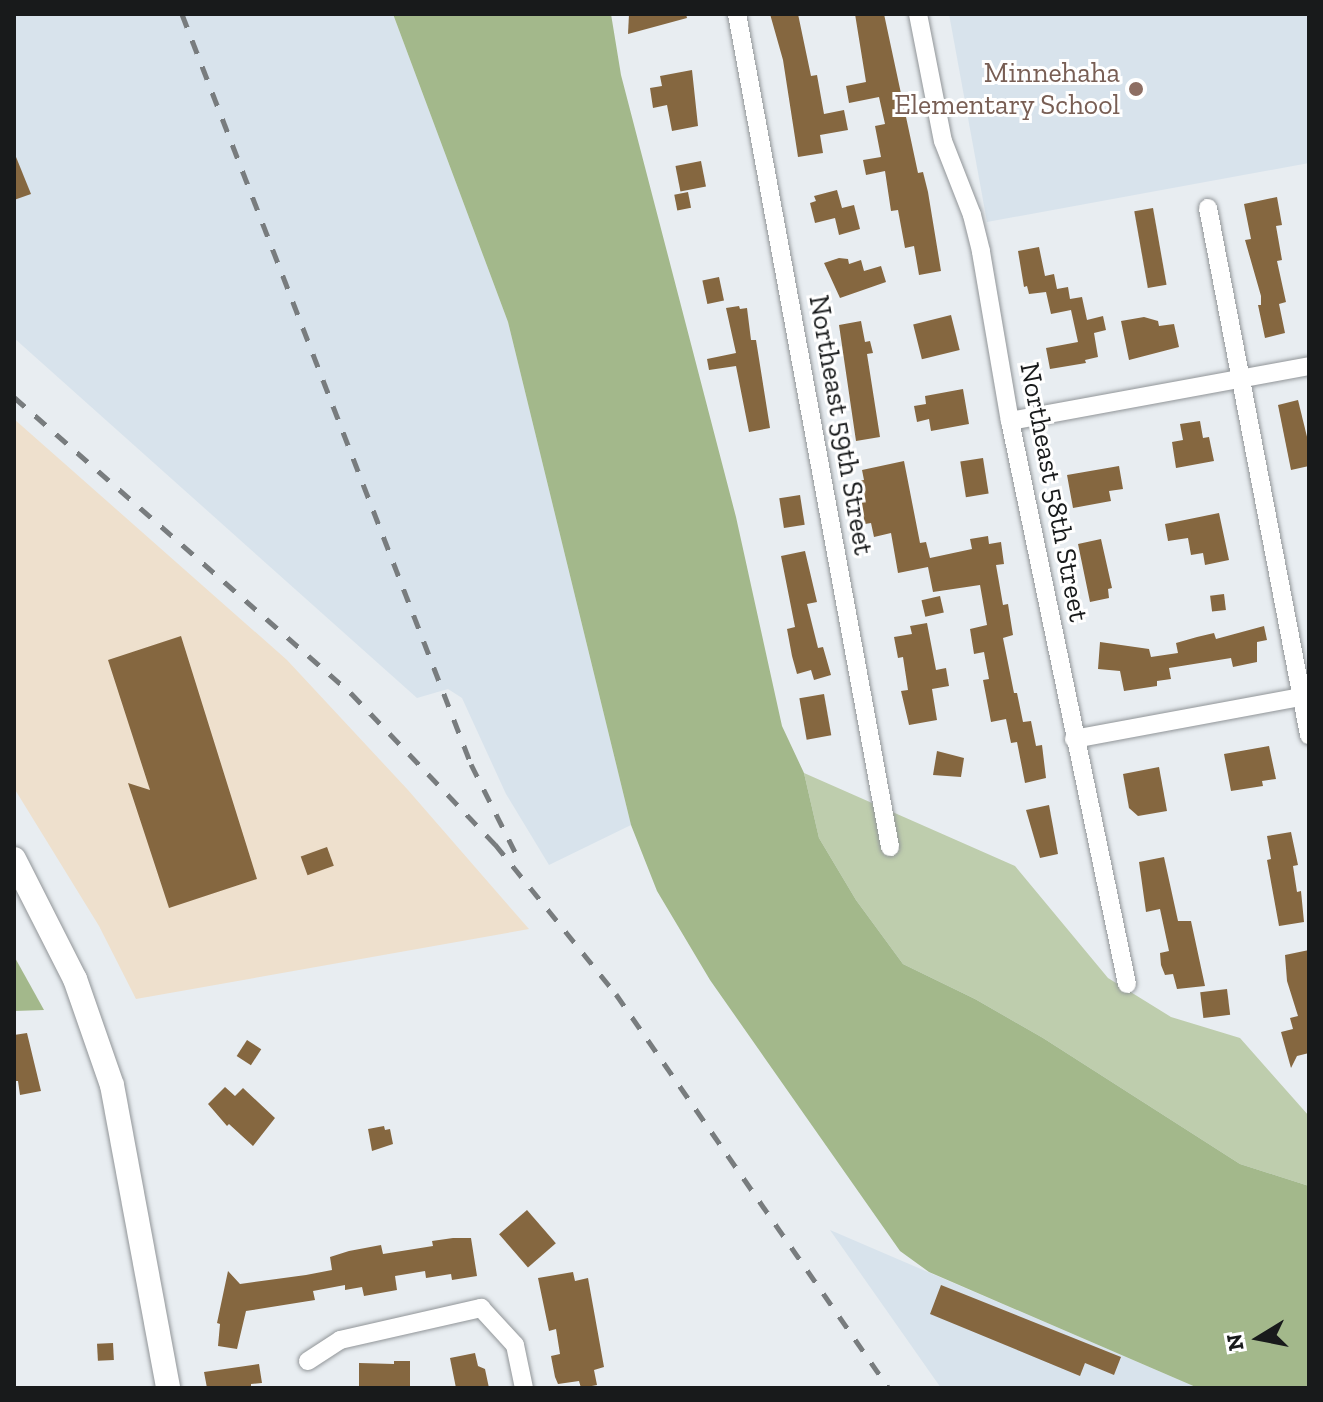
<!DOCTYPE html>
<html>
<head>
<meta charset="utf-8">
<style>
  body { margin:0 }
  #map { position:relative; width:1323px; height:1402px; overflow:hidden; background:#e8edf1; font-family:"Zilla Slab",serif }
  div>[style] { position:absolute }
  [style*='--x'] { left:calc(var(--x)*1px); top:calc(var(--y)*1px); width:calc(var(--w)*1px); rotate:calc(var(--a)*1deg) }
  .commercial>* { inset:0; background:#eee0cd }
  .built>* { inset:0; background:#d8e3ec }
  .green>* { inset:0; background:#becdad }
  .forest>* { inset:0; background:#a3b88b }
  .building>* { inset:0; background:#856740; transform-origin:0 0 }
  .roads { filter:drop-shadow(0 0 2px #919598) drop-shadow(0 0 2px #919598) }
  .street>* { height:18px; margin:-9px; padding:0 9px; transform-origin:9px; border-radius:9px; background:#fff }
  .secondary>* { height:24px; margin:-12px; padding:0 12px; transform-origin:12px; border-radius:12px; background:#fff }
  .rail>* { height:5px; margin-top:-2.5px; transform-origin:0; background:repeating-linear-gradient(90deg,#787c7e 0 14px,transparent 0 28px) }
  .dots>* { width:22px; height:22px; translate:-50% -50%; box-sizing:border-box; border:4px solid #fff; border-radius:50% }
  span { translate:-50% -50%; white-space:nowrap; text-align:center; line-height:1.15; -webkit-text-stroke:6px #fff; paint-order:stroke }
  .education-label { font-size:28px; color:#785e54 }
  .right { translate:-100% -50%; text-align:right }
  .street-label { font-size:28px; color:#181a1b }
  .frame { position:absolute; inset:0; border:16px solid #181a1b; pointer-events:none }
  .north { position:absolute; left:1219px; top:1298px; width:80px; height:80px; -webkit-text-stroke:6px #fff; paint-order:stroke; rotate:260deg; font-size:22px; font-weight:700; line-height:32px; text-align:center; color:#181a1b }
  .north::after { content:''; display:block; margin:auto; width:28px; height:36px; background:#181a1b; clip-path:polygon(50% 0,100% 100%,50% 72%,0 100%) }
</style>
</head>
<body>
<div id="map">
  <div class="commercial">
    <i style="clip-path:polygon(14px 419px,287px 660px,408px 790px,529px 929px,136px 999px,99px 926px,14px 788px)"></i>
  </div>
  <div class="built">
    <i style="clip-path:polygon(14px 14px,393px 14px,508px 322px,631px 825px,549px 865px,506px 794px,462px 698px,448px 689px,417px 698px,14px 338px)"></i>
    <i style="clip-path:polygon(949px 14px,1309px 14px,1309px 163px,987px 222px)"></i>
    <i style="clip-path:polygon(830px 1230px,1198px 1388px,941px 1388px)"></i>
  </div>
  <div class="green">
    <i style="clip-path:polygon(804px 773px,1015px 866px,1108px 978px,1171px 1017px,1240px 1038px,1309px 1116px,1309px 1186px,1240px 1164px,1043px 1038px,975px 999px,903px 964px,856px 900px,819px 838px)"></i>
  </div>
  <div class="forest">
    <i style="clip-path:polygon(393px 14px,611px 14px,621px 75px,736px 517px,782px 726px,804px 773px,819px 838px,856px 900px,903px 964px,975px 999px,1043px 1038px,1240px 1164px,1309px 1186px,1309px 1388px,1198px 1388px,929px 1272px,900px 1251px,710px 980px,657px 891px,631px 825px,508px 322px)"></i>
    <i style="clip-path:polygon(14px 956px,44px 1010px,14px 1011px)"></i>
  </div>
  <div class="building">
    <i style="clip-path:polygon(629px 14px,686px 14px,687px 18px,628px 34px)"></i>
    <i style="clip-path:polygon(770px 14px,798px 14px,811px 76px,817px 75px,824px 114px,844px 110px,848px 130px,820px 135px,823px 153px,798px 157px,783px 60px)"></i>
    <i style="clip-path:polygon(855px 14px,884px 14px,918px 173px,923px 172px,928px 192px,941px 271px,919px 275px,914px 246px,905px 248px,898px 210px,891px 211px,885px 171px,866px 175px,863px 160px,881px 157px,875px 126px,885px 124px,879px 97px,849px 103px,846px 86px,866px 82px)"></i>
    <i style="clip-path:polygon(692px 70px,698px 126px,672px 131px,667px 105px,653px 108px,650px 88px,662px 86px,660px 76px)"></i>
    <i style="clip-path:polygon(14px 152px,31px 194px,14px 200px)"></i>
    <i style="left:701px;top:161px;width:26px;height:26px;rotate:79deg"></i>
    <i style="clip-path:polygon(837px 190px,842px 208px,854px 205px,860px 229px,839px 235px,835px 218px,815px 223px,810px 203px,816px 201px,814px 196px)"></i>
    <i style="left:688px;top:192px;width:16px;height:14px;rotate:79deg"></i>
    <i style="clip-path:polygon(1277px 197px,1282px 225px,1276px 226px,1282px 260px,1277px 261px,1286px 302px,1279px 304px,1285px 333px,1265px 338px,1258px 305px,1261px 305px,1261px 296px,1245px 240px,1251px 239px,1244px 204px)"></i>
    <i style="left:1153px;top:208px;width:78px;height:19px;rotate:80deg"></i>
    <i style="clip-path:polygon(1039px 247px,1045px 276px,1054px 274px,1057px 289px,1068px 287px,1070px 299px,1082px 297px,1087px 320px,1103px 316px,1106px 330px,1094px 333px,1098px 357px,1085px 360px,1086px 363px,1050px 369px,1046px 348px,1078px 342px,1071px 310px,1051px 314px,1046px 292px,1029px 294px,1027px 286px,1024px 287px,1018px 251px)"></i>
    <i style="clip-path:polygon(839px 258px,848px 259px,849px 264px,861px 260px,864px 271px,881px 266px,886px 282px,840px 298px,824px 263px)"></i>
    <i style="left:719px;top:277px;width:24px;height:17px;rotate:78deg"></i>
    <i style="clip-path:polygon(739px 306px,740px 309px,747px 308px,751px 340px,756px 340px,770px 428px,749px 432px,736px 366px,709px 370px,707px 359px,736px 353px,726px 308px)"></i>
    <i style="left:951px;top:315px;width:36px;height:39px;rotate:76deg"></i>
    <i style="clip-path:polygon(1144px 317px,1158px 321px,1159px 326px,1174px 324px,1179px 347px,1129px 360px,1121px 321px)"></i>
    <i style="clip-path:polygon(861px 321px,865px 342px,870px 341px,873px 353px,867px 354px,880px 437px,856px 441px,839px 325px)"></i>
    <i style="clip-path:polygon(963px 389px,969px 424px,931px 431px,929px 419px,917px 422px,914px 406px,926px 404px,925px 396px)"></i>
    <i style="clip-path:polygon(1298px 400px,1309px 445px,1309px 466px,1291px 470px,1278px 405px)"></i>
    <i style="clip-path:polygon(1200px 421px,1203px 438px,1209px 437px,1214px 461px,1176px 468px,1172px 442px,1183px 440px,1180px 424px)"></i>
    <i style="left:983px;top:458px;width:36px;height:23px;rotate:81deg"></i>
    <i style="clip-path:polygon(904px 461px,920px 543px,926px 542px,930px 558px,972px 549px,970px 539px,988px 536px,989px 544px,1001px 542px,1004px 564px,996px 565px,1003px 605px,1008px 604px,1013px 635px,1003px 638px,1014px 693px,1017px 693px,1023px 722px,1031px 721px,1036px 746px,1042px 745px,1046px 778px,1025px 783px,1017px 742px,1011px 743px,1006px 719px,991px 722px,983px 680px,989px 679px,984px 652px,974px 654px,970px 629px,987px 625px,980px 585px,933px 592px,928px 567px,898px 573px,891px 533px,874px 537px,871px 523px,865px 524px,857px 481px,864px 480px,862px 470px)"></i>
    <i style="clip-path:polygon(1119px 466px,1123px 489px,1109px 491px,1111px 501px,1073px 508px,1067px 475px)"></i>
    <i style="left:800px;top:495px;width:30px;height:21px;rotate:81deg"></i>
    <i style="clip-path:polygon(1219px 513px,1229px 560px,1205px 565px,1203px 553px,1191px 555px,1188px 538px,1168px 541px,1165px 524px)"></i>
    <i style="clip-path:polygon(1101px 539px,1112px 588px,1108px 589px,1109px 598px,1090px 602px,1078px 544px)"></i>
    <i style="clip-path:polygon(805px 551px,817px 602px,807px 604px,818px 648px,823px 647px,831px 675px,814px 680px,811px 670px,797px 674px,792px 656px,787px 629px,795px 627px,781px 556px)"></i>
    <i style="left:1224px;top:594px;width:16px;height:14px;rotate:83deg"></i>
    <i style="left:940px;top:596px;width:17px;height:19px;rotate:77deg"></i>
    <i style="clip-path:polygon(927px 623px,936px 670px,946px 668px,949px 686px,932px 689px,937px 720px,909px 725px,901px 691px,908px 690px,903px 657px,898px 658px,894px 637px,912px 634px,910px 626px)"></i>
    <i style="clip-path:polygon(1264px 626px,1267px 640px,1257px 642px,1257px 662px,1233px 667px,1231px 658px,1169px 668px,1171px 679px,1157px 681px,1157px 686px,1124px 691px,1120px 671px,1098px 669px,1100px 642px,1149px 649px,1151px 657px,1178px 653px,1176px 643px,1197px 637px,1214px 633px,1216px 639px)"></i>
    <i style="clip-path:polygon(181px 636px,257px 879px,169px 908px,128px 783px,150px 790px,108px 660px)"></i>
    <i style="left:824px;top:694px;width:42px;height:25px;rotate:80deg"></i>
    <i style="clip-path:polygon(1269px 746px,1276px 779px,1262px 781px,1263px 786px,1231px 791px,1224px 754px)"></i>
    <i style="clip-path:polygon(937px 751px,964px 758px,961px 777px,933px 775px)"></i>
    <i style="clip-path:polygon(1159px 767px,1167px 811px,1138px 816px,1129px 808px,1123px 774px)"></i>
    <i style="clip-path:polygon(1049px 805px,1058px 854px,1040px 858px,1026px 810px)"></i>
    <i style="clip-path:polygon(1291px 832px,1298px 865px,1293px 866px,1297px 892px,1301px 891px,1304px 922px,1279px 926px,1267px 860px,1271px 859px,1267px 836px)"></i>
    <i style="left:327px;top:847px;width:20px;height:28px;rotate:70deg"></i>
    <i style="clip-path:polygon(1164px 857px,1178px 921px,1191px 921px,1205px 986px,1177px 989px,1173px 974px,1165px 975px,1161px 965px,1160px 953px,1169px 951px,1160px 909px,1146px 912px,1139px 862px)"></i>
    <i style="clip-path:polygon(1309px 950px,1309px 1053px,1297px 1056px,1291px 1068px,1281px 1032px,1293px 1029px,1290px 1018px,1298px 1016px,1287px 981px,1285px 955px)"></i>
    <i style="left:1227px;top:989px;width:26px;height:27px;rotate:83deg"></i>
    <i style="clip-path:polygon(27px 1033px,41px 1091px,20px 1095px,18px 1081px,14px 1081px,14px 1035px)"></i>
    <i style="left:247px;top:1040px;width:17px;height:19px;rotate:33deg"></i>
    <i style="clip-path:polygon(225px 1087px,235px 1096px,243px 1088px,275px 1118px,253px 1146px,229px 1124px,227px 1126px,208px 1104px)"></i>
    <i style="clip-path:polygon(384px 1126px,385px 1130px,390px 1129px,393px 1144px,372px 1151px,368px 1129px)"></i>
    <i style="left:527px;top:1210px;width:44px;height:37px;rotate:49deg"></i>
    <i style="clip-path:polygon(453px 1238px,471px 1238px,477px 1276px,452px 1280px,451px 1274px,426px 1278px,425px 1271px,395px 1276px,397px 1290px,364px 1296px,362px 1287px,345px 1290px,345px 1285px,313px 1291px,315px 1300px,246px 1311px,237px 1349px,218px 1346px,220px 1324px,217px 1323px,228px 1271px,240px 1284px,306px 1275px,332px 1270px,330px 1257px,349px 1251px,381px 1245px,383px 1254px,433px 1246px,432px 1241px)"></i>
    <i style="clip-path:polygon(573px 1272px,575px 1281px,588px 1278px,604px 1367px,594px 1370px,597px 1385px,581px 1388px,579px 1381px,558px 1384px,555px 1377px,551px 1356px,560px 1354px,556px 1329px,549px 1331px,538px 1278px)"></i>
    <i style="clip-path:polygon(941px 1285px,1121px 1357px,1114px 1375px,1085px 1363px,1080px 1376px,930px 1314px)"></i>
    <i style="left:113px;top:1343px;width:17px;height:16px;rotate:87deg"></i>
    <i style="clip-path:polygon(475px 1353px,478px 1366px,485px 1369px,489px 1388px,456px 1388px,450px 1358px)"></i>
    <i style="clip-path:polygon(394px 1361px,410px 1361px,410px 1388px,359px 1386px,359px 1363px,394px 1364px)"></i>
    <i style="clip-path:polygon(259px 1364px,262px 1383px,251px 1384px,251px 1388px,207px 1388px,204px 1372px)"></i>
  </div>
  <div class="roads">
    <div class="street">
      <i style="--x:737;--y:14;--w:847;--a:79.59"></i>
      <i style="--x:918;--y:14;--w:129;--a:78.9"></i>
      <i style="--x:943;--y:141;--w:79;--a:68.6"></i>
      <i style="--x:972;--y:215;--w:38;--a:76"></i>
      <i style="--x:981;--y:252;--w:171;--a:80.3"></i>
      <i style="--x:1010;--y:421;--w:575;--a:78.26"></i>
      <i style="--x:1208;--y:208;--w:537;--a:79.15"></i>
      <i style="--x:1010;--y:421;--w:304;--a:-10.4"></i>
      <i style="--x:1074;--y:739;--w:231;--a:-10.5"></i>
      <i style="--x:308;--y:1361;--w:38;--a:-33"></i>
      <i style="--x:340;--y:1340;--w:145;--a:-12.8"></i>
      <i style="--x:481;--y:1308;--w:50;--a:47.4"></i>
      <i style="--x:515;--y:1345;--w:44;--a:78.2"></i>
    </div>
    <div class="secondary">
      <i style="--x:14;--y:859;--w:135;--a:63.1"></i>
      <i style="--x:75;--y:979;--w:112;--a:70.8"></i>
      <i style="--x:112;--y:1085;--w:308;--a:79.5"></i>
    </div>
  </div>
  <div class="rail">
    <i style="--x:182;--y:14;--w:804;--a:68.93"></i>
    <i style="--x:471;--y:764;--w:107;--a:63.4"></i>
    <i style="--x:14;--y:397;--w:449;--a:41.3"></i>
    <i style="--x:351;--y:693;--w:209;--a:46.4"></i>
    <i style="--x:495;--y:844;--w:193;--a:51.1"></i>
    <i style="--x:616;--y:994;--w:479;--a:55.3"></i>
  </div>
  <div class="dots">
    <i style="left:1136px;top:89px;background:#8d6e63"></i>
  </div>
  <div class="education-label">
    <span class="right" style="left:1120px;top:89px">Minnehaha<br>Elementary School</span>
  </div>
  <div class="street-label">
    <span style="left:841px;top:425px;rotate:80deg">Northeast 59th Street</span>
    <span style="left:1054px;top:492px;rotate:79deg">Northeast 58th Street</span>
  </div>
  <div class="frame"></div>
  <div class="north">N</div>
</div>
</body>
</html>
